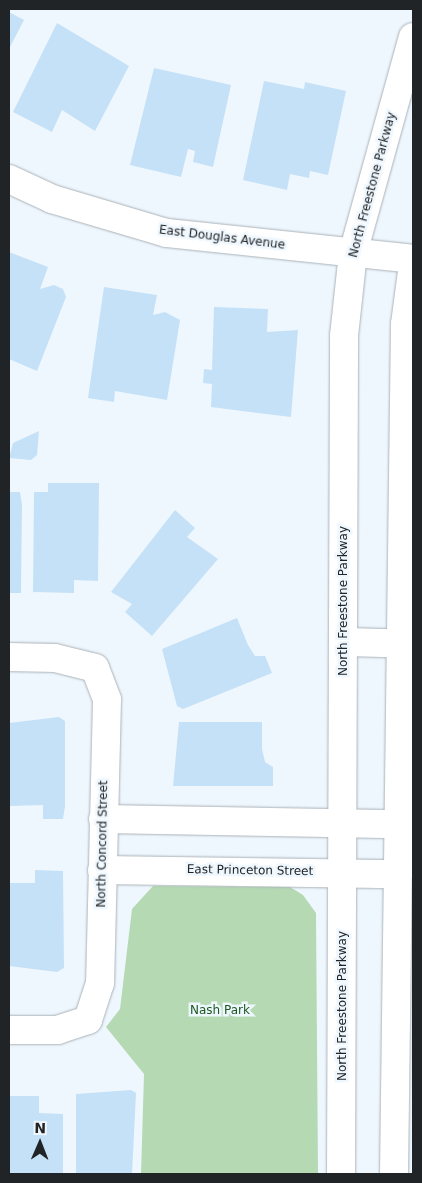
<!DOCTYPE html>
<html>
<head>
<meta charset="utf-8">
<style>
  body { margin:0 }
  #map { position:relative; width:422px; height:1183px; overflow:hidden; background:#eff7fe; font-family:"DejaVu Sans",sans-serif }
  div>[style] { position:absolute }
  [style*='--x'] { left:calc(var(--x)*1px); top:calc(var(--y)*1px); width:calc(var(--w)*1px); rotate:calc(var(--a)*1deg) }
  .green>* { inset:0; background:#b5d9b3 }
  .building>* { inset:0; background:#c5e1f7 }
  .roads { filter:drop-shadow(0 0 1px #aab2b8) drop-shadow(0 0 1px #aab2b8) }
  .street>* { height:28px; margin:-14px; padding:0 14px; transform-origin:14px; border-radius:14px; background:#fff }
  span { translate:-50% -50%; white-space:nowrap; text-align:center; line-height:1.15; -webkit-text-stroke:5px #eff7fe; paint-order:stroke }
  .street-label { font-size:12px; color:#202426 }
  .park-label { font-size:12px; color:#1c581e }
  .frame { position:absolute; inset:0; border:10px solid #202426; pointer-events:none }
  .north { position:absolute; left:15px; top:1118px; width:50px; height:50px; -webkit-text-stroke:4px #eff7fe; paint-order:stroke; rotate:1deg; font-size:14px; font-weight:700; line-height:20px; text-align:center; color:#202426 }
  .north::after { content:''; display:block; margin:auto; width:18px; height:22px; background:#202426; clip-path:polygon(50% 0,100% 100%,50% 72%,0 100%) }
</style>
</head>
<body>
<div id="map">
  <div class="green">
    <i style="clip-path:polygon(153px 886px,290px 887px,303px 895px,316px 913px,318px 1174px,141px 1174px,144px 1074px,106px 1027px,120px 1009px,132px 909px)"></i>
  </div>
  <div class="building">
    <i style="clip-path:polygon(9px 12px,24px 20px,9px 49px)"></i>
    <i style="clip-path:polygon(57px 23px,129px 66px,95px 131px,62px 110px,52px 132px,13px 112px)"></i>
    <i style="clip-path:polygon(154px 68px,231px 85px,213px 167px,193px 162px,195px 151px,188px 149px,181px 177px,130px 165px)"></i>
    <i style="clip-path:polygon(264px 81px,304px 89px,305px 82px,346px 91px,328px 175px,310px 171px,309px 178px,290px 174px,287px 190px,243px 180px)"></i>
    <i style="clip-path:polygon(9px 252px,48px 267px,40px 289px,54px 285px,63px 289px,66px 297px,37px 371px,9px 359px)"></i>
    <i style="clip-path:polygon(104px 287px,157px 295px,153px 315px,165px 312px,180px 320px,167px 400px,115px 391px,114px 402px,88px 398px)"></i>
    <i style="clip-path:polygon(214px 307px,268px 309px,267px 332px,298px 330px,291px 417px,211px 407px,212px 384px,203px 383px,204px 369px,212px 370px)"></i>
    <i style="clip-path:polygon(39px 431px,37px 455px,31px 460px,9px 458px,13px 443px)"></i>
    <i style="clip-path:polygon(48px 483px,99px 483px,98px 581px,74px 580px,74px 593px,33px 592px,34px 492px,48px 492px)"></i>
    <i style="clip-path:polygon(9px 492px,20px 492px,22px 505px,21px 593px,9px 593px)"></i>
    <i style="clip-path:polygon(175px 510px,195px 528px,187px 537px,218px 559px,152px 636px,125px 612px,132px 604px,111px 592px)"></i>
    <i style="clip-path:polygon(237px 618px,248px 645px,255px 656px,265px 656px,272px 673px,183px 709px,177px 706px,162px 649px)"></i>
    <i style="clip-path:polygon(59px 717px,65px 721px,65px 806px,63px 819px,43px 819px,43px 805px,9px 806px,9px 723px)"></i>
    <i style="clip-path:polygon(179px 722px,262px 722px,262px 749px,265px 762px,273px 767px,273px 786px,173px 786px)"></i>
    <i style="clip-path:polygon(35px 870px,63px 871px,64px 968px,57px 972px,9px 966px,9px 883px,35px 883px)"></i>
    <i style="clip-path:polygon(131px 1090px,136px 1093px,132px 1174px,76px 1174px,76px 1094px)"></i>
    <i style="clip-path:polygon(9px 1096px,39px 1096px,39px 1113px,63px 1114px,63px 1174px,9px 1174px)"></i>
  </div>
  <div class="roads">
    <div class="street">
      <i style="--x:9;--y:179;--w:47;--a:24.9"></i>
      <i style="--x:52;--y:199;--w:120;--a:16.5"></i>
      <i style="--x:167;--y:233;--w:247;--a:6"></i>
      <i style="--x:343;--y:642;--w:70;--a:1.6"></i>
      <i style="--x:9;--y:657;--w:46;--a:1.2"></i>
      <i style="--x:55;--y:658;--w:41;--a:14"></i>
      <i style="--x:95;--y:668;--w:34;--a:69"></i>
      <i style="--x:107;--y:700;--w:283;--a:91.4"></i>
      <i style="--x:100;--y:983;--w:39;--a:108"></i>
      <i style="--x:88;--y:1020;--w:32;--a:162"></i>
      <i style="--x:58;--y:1030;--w:49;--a:180"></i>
      <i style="--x:103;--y:819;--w:295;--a:1"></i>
      <i style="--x:102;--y:870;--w:296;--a:0.8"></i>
      <i style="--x:341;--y:1174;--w:838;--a:-89.79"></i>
      <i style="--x:344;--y:336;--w:83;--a:-83.8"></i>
      <i style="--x:353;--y:253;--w:224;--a:-74.5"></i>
      <i style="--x:394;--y:1174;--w:850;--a:-89.26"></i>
      <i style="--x:405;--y:324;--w:61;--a:-82.4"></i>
    </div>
  </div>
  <div class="street-label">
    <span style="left:373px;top:185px;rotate:-75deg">North Freestone Parkway</span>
    <span style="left:222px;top:238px;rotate:7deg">East Douglas Avenue</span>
    <span style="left:344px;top:601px;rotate:-90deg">North Freestone Parkway</span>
    <span style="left:103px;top:844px;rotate:-89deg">North Concord Street</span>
    <span style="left:250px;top:871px;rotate:1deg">East Princeton Street</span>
    <span style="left:343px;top:1006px;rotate:-90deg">North Freestone Parkway</span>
  </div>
  <div class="park-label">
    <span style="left:220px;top:1011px">Nash Park</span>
  </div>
  <div class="frame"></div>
  <div class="north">N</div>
</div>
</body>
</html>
